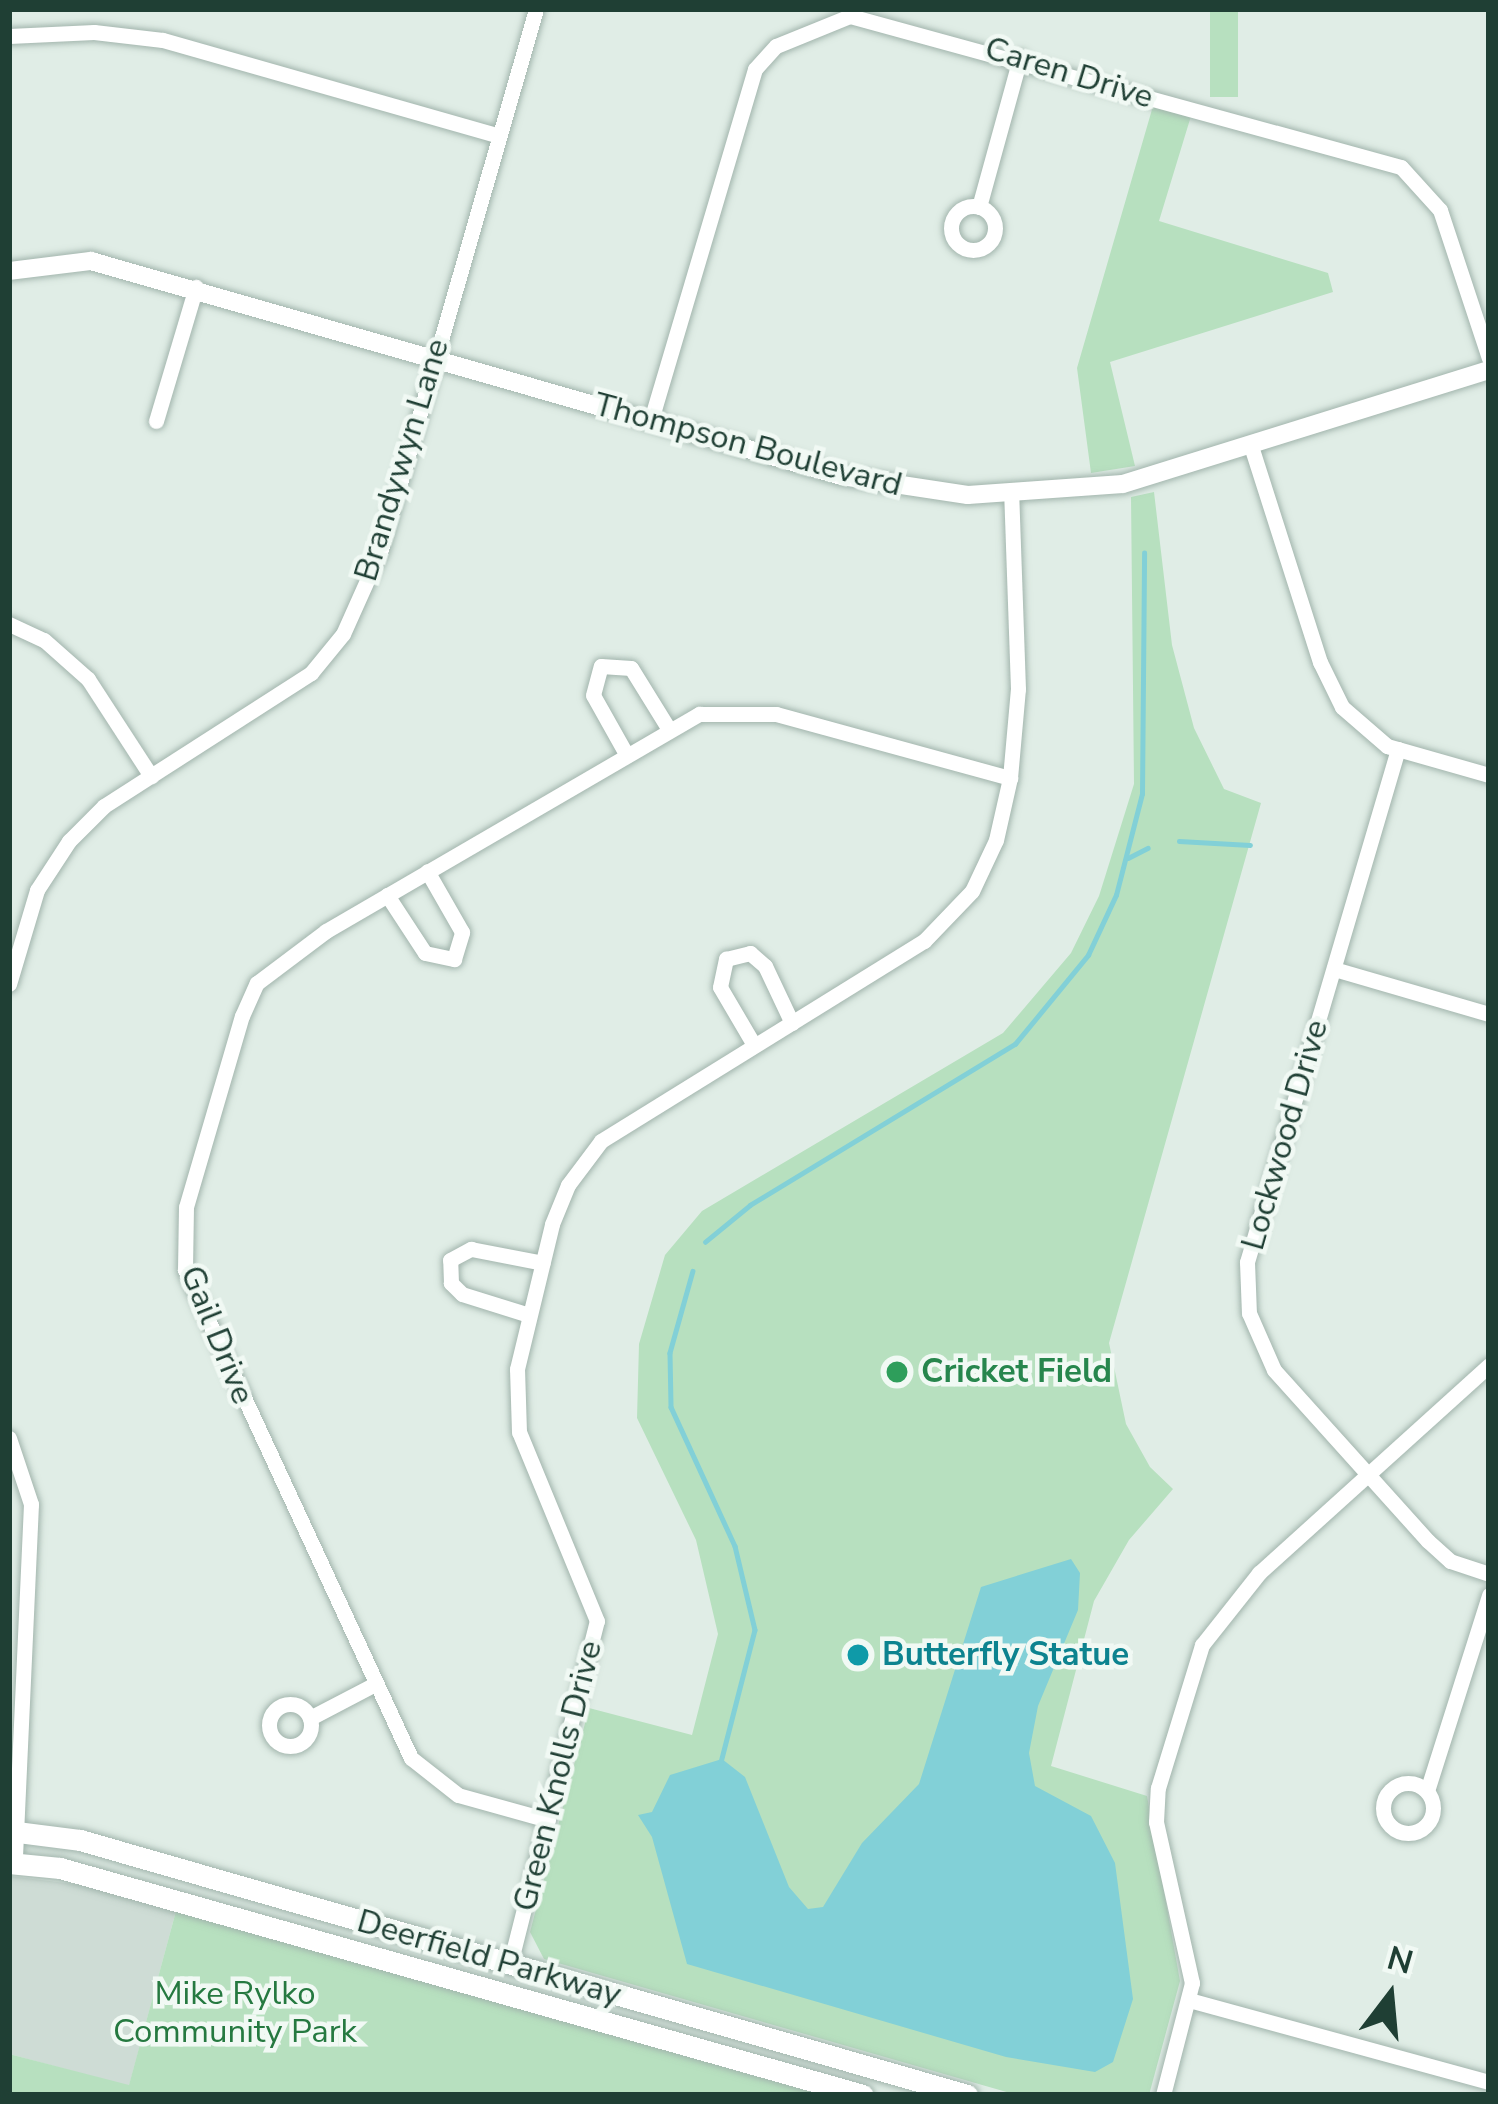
<!DOCTYPE html>
<html>
<head>
<meta charset="utf-8">
<style>
  body { margin:0 }
  #map { position:relative; width:1498px; height:2104px; overflow:hidden; background:#e0ede6; font-family:"Nunito Sans",sans-serif }
  div>[style] { position:absolute }
  [style*='--x'] { left:calc(var(--x)*1px); top:calc(var(--y)*1px); width:calc(var(--w)*1px); rotate:calc(var(--a)*1deg) }
  .built>* { inset:0; background:#cedcd5 }
  .green>* { inset:0; background:#b7e0bf; transform-origin:0 0 }
  .water>* { inset:0; background:#82d0d7 }
  .stream>* { height:4.5px; margin:-2.25px; padding:0 2.25px; transform-origin:2.25px; border-radius:2.25px; background:#82d0d7 }
  .roads { filter:drop-shadow(0 0 3px #a2b5ad) drop-shadow(0 0 3px #a2b5ad) }
  .minor>* { height:15px; margin:-7.5px; padding:0 7.5px; transform-origin:7.5px; border-radius:7.5px; background:#fff }
  .minor>.ring { margin:-7.5px; padding:0; box-sizing:content-box; background:none; border:15px solid #fff; border-radius:50% }
  .tertiary>* { height:18px; margin:-9px; padding:0 9px; transform-origin:9px; border-radius:9px; background:#fff }
  .secondary>* { height:21px; margin:-10.5px; padding:0 10.5px; transform-origin:10.5px; border-radius:10.5px; background:#fff }
  .dots>* { width:33px; height:33px; translate:-50% -50%; box-sizing:border-box; border:6px solid #f1f9f4; border-radius:50% }
  span { translate:-50% -50%; white-space:nowrap; text-align:center; line-height:1.15; -webkit-text-stroke:9px #f1f9f4; paint-order:stroke }
  .street-label { font-size:33px; color:#1f3f34 }
  .leisure-label { font-size:33px; color:#27864d; font-weight:700 }
  .left { translate:0 -50%; text-align:left }
  .culture-label { font-size:33px; color:#0d838f; font-weight:700 }
  .park-label { font-size:33px; color:#257940 }
  .frame { position:absolute; inset:0; border:12px solid #1f3f34; pointer-events:none }
  .north { position:absolute; left:1330px; top:1936px; width:120px; height:120px; -webkit-text-stroke:9px #f1f9f4; paint-order:stroke; rotate:16deg; font-size:33px; font-weight:700; line-height:48px; text-align:center; color:#1f3f34 }
  .north::after { content:''; display:block; margin:auto; width:42px; height:54px; background:#1f3f34; clip-path:polygon(50% 0,100% 100%,50% 72%,0 100%) }
</style>
</head>
<body>
<div id="map">
  <div class="built">
    <i style="clip-path:polygon(9px 1876px,82px 1885px,176px 1911px,129px 2086px,9px 2054px)"></i>
  </div>
  <div class="green">
    <i style="left:1210px;top:9px;width:28px;height:88px"></i>
    <i style="clip-path:polygon(1153px 106px,1191px 116px,1159px 221px,1328px 273px,1333px 292px,1110px 362px,1135px 466px,1091px 473px,1077px 368px)"></i>
    <i style="clip-path:polygon(1154px 492px,1172px 645px,1194px 728px,1224px 789px,1261px 803px,1109px 1343px,1126px 1424px,1150px 1467px,1173px 1489px,1129px 1540px,1094px 1601px,1051px 1766px,1147px 1796px,1180px 1981px,1149px 2095px,1017px 2095px,544px 1959px,530px 1932px,589px 1708px,692px 1735px,718px 1634px,696px 1540px,637px 1418px,639px 1344px,665px 1255px,702px 1211px,1003px 1033px,1071px 953px,1099px 896px,1134px 784px,1131px 497px)"></i>
    <i style="clip-path:polygon(176px 1911px,822px 2095px,9px 2095px,9px 2054px,129px 2085px)"></i>
  </div>
  <div class="water">
    <i style="clip-path:polygon(1071px 1559px,1080px 1573px,1078px 1610px,1038px 1706px,1029px 1753px,1035px 1786px,1091px 1816px,1115px 1863px,1133px 1999px,1113px 2062px,1095px 2072px,1006px 2057px,687px 1964px,652px 1837px,638px 1815px,652px 1812px,670px 1775px,722px 1759px,745px 1777px,789px 1887px,808px 1909px,823px 1907px,862px 1843px,919px 1784px,981px 1587px)"></i>
  </div>
  <div class="stream">
    <i style="--x:1179;--y:841;--w:71;--a:3.2"></i>
    <i style="--x:1128;--y:858;--w:22;--a:-27"></i>
    <i style="--x:705;--y:1242;--w:58;--a:-39.4"></i>
    <i style="--x:750;--y:1205;--w:310;--a:-31.3"></i>
    <i style="--x:1015;--y:1044;--w:115;--a:-50.6"></i>
    <i style="--x:1088;--y:955;--w:66;--a:-65"></i>
    <i style="--x:1116;--y:895;--w:104;--a:-75.6"></i>
    <i style="--x:1142;--y:794;--w:241;--a:-89.5"></i>
    <i style="--x:693;--y:1271;--w:85;--a:105.7"></i>
    <i style="--x:670;--y:1353;--w:54;--a:88.9"></i>
    <i style="--x:671;--y:1407;--w:153;--a:65.3"></i>
    <i style="--x:735;--y:1546;--w:86;--a:76.6"></i>
    <i style="--x:755;--y:1630;--w:136;--a:104.4"></i>
  </div>
  <div class="roads">
    <div class="minor">
      <i style="--x:9;--y:36;--w:85;--a:-2.7"></i>
      <i style="--x:94;--y:32;--w:69;--a:6.6"></i>
      <i style="--x:163;--y:40;--w:349;--a:15.9"></i>
      <i class="ring" style="left:951px;top:206px;width:29px;height:29px"></i>
      <i style="--x:979;--y:207;--w:155;--a:-74.6"></i>
      <i style="--x:651;--y:420;--w:366;--a:-73.5"></i>
      <i style="--x:755;--y:69;--w:31;--a:-48"></i>
      <i style="--x:776;--y:46;--w:80;--a:-22.1"></i>
      <i style="--x:850;--y:16;--w:571;--a:15.33"></i>
      <i style="--x:1401;--y:167;--w:58;--a:47.8"></i>
      <i style="--x:1440;--y:210;--w:156;--a:71.7"></i>
      <i style="--x:156;--y:421;--w:140;--a:-73.4"></i>
      <i style="--x:1251;--y:446;--w:227;--a:72.3"></i>
      <i style="--x:1320;--y:662;--w:50;--a:63.9"></i>
      <i style="--x:1342;--y:707;--w:60;--a:40.9"></i>
      <i style="--x:1387;--y:746;--w:106;--a:15.9"></i>
      <i style="--x:9;--y:624;--w:38;--a:25"></i>
      <i style="--x:44;--y:640;--w:59;--a:41.6"></i>
      <i style="--x:88;--y:679;--w:116;--a:57"></i>
      <i style="--x:1398;--y:749;--w:535;--a:106.4"></i>
      <i style="--x:1247;--y:1262;--w:51;--a:87.8"></i>
      <i style="--x:1249;--y:1313;--w:62;--a:66.3"></i>
      <i style="--x:1274;--y:1370;--w:230;--a:48"></i>
      <i style="--x:1428;--y:1541;--w:30;--a:42"></i>
      <i style="--x:1450;--y:1561;--w:41;--a:18.4"></i>
      <i style="--x:625;--y:752;--w:65;--a:-119.3"></i>
      <i style="--x:593;--y:695;--w:30;--a:-75"></i>
      <i style="--x:601;--y:666;--w:30;--a:4"></i>
      <i style="--x:631;--y:668;--w:70;--a:58.3"></i>
      <i style="--x:387;--y:895;--w:69;--a:56.8"></i>
      <i style="--x:425;--y:953;--w:30;--a:12"></i>
      <i style="--x:454;--y:959;--w:28;--a:-73"></i>
      <i style="--x:462;--y:932;--w:70;--a:-119.8"></i>
      <i style="--x:1334;--y:969;--w:161;--a:16.2"></i>
      <i style="--x:9;--y:984;--w:98;--a:-73.4"></i>
      <i style="--x:37;--y:890;--w:59;--a:-56.9"></i>
      <i style="--x:69;--y:841;--w:49;--a:-45"></i>
      <i style="--x:104;--y:806;--w:246;--a:-32.7"></i>
      <i style="--x:311;--y:673;--w:50;--a:-50.6"></i>
      <i style="--x:343;--y:634;--w:93;--a:-65.9"></i>
      <i style="--x:381;--y:549;--w:562;--a:-73.98"></i>
      <i style="--x:754;--y:1045;--w:67;--a:-120.4"></i>
      <i style="--x:720;--y:987;--w:29;--a:-78"></i>
      <i style="--x:726;--y:959;--w:25;--a:-14"></i>
      <i style="--x:750;--y:953;--w:20;--a:41"></i>
      <i style="--x:765;--y:966;--w:63;--a:64.7"></i>
      <i style="--x:529;--y:1315;--w:70;--a:-162.6"></i>
      <i style="--x:462;--y:1294;--w:16;--a:-135"></i>
      <i style="--x:451;--y:1283;--w:23;--a:-92"></i>
      <i style="--x:450;--y:1260;--w:24;--a:-28"></i>
      <i style="--x:471;--y:1249;--w:73;--a:11"></i>
      <i style="--x:9;--y:1438;--w:70;--a:71.6"></i>
      <i style="--x:31;--y:1504;--w:359;--a:92.6"></i>
      <i class="ring" style="left:269px;top:1704px;width:27px;height:27px"></i>
      <i style="--x:310;--y:1718;--w:71;--a:-27.6"></i>
      <i class="ring" style="left:1383px;top:1783px;width:35px;height:35px"></i>
      <i style="--x:1427;--y:1791;--w:206;--a:-72.4"></i>
      <i style="--x:548;--y:1820;--w:93;--a:-164.5"></i>
      <i style="--x:458;--y:1795;--w:60;--a:-141.8"></i>
      <i style="--x:411;--y:1758;--w:538;--a:-114.85"></i>
      <i style="--x:185;--y:1270;--w:63;--a:-89.1"></i>
      <i style="--x:186;--y:1207;--w:199;--a:-73.7"></i>
      <i style="--x:242;--y:1016;--w:36;--a:-66"></i>
      <i style="--x:257;--y:983;--w:86;--a:-37"></i>
      <i style="--x:326;--y:931;--w:432;--a:-30.2"></i>
      <i style="--x:699;--y:714;--w:77;--a:0"></i>
      <i style="--x:776;--y:714;--w:243;--a:15.3"></i>
      <i style="--x:510;--y:1964;--w:354;--a:-75.8"></i>
      <i style="--x:597;--y:1621;--w:204;--a:-112.4"></i>
      <i style="--x:519;--y:1432;--w:63;--a:-91.8"></i>
      <i style="--x:517;--y:1369;--w:149;--a:-76.4"></i>
      <i style="--x:552;--y:1224;--w:42;--a:-67.7"></i>
      <i style="--x:568;--y:1185;--w:55;--a:-53.1"></i>
      <i style="--x:601;--y:1141;--w:380;--a:-31.8"></i>
      <i style="--x:924;--y:941;--w:69;--a:-46.2"></i>
      <i style="--x:972;--y:891;--w:56;--a:-64.8"></i>
      <i style="--x:996;--y:840;--w:64;--a:-77.3"></i>
      <i style="--x:1010;--y:778;--w:89;--a:-84.9"></i>
      <i style="--x:1018;--y:689;--w:196;--a:-92"></i>
      <i style="--x:1189;--y:2000;--w:311;--a:15.3"></i>
      <i style="--x:1163;--y:2095;--w:116;--a:-75.5"></i>
      <i style="--x:1192;--y:1983;--w:165;--a:-102.6"></i>
      <i style="--x:1156;--y:1822;--w:34;--a:-87"></i>
      <i style="--x:1158;--y:1788;--w:150;--a:-72.9"></i>
      <i style="--x:1202;--y:1645;--w:92;--a:-51.6"></i>
      <i style="--x:1259;--y:1573;--w:310;--a:-42.1"></i>
    </div>
    <div class="tertiary">
      <i style="--x:9;--y:271;--w:83;--a:-7"></i>
      <i style="--x:91;--y:261;--w:781;--a:15.98"></i>
      <i style="--x:842;--y:476;--w:127;--a:8.6"></i>
      <i style="--x:968;--y:495;--w:155;--a:-4.1"></i>
      <i style="--x:1123;--y:484;--w:383;--a:-17.3"></i>
    </div>
    <div class="secondary">
      <i style="--x:9;--y:1831;--w:72;--a:7.2"></i>
      <i style="--x:80;--y:1840;--w:923;--a:16.04"></i>
      <i style="--x:9;--y:1863;--w:51;--a:5.6"></i>
      <i style="--x:60;--y:1868;--w:834;--a:15.79"></i>
    </div>
  </div>
  <div class="dots">
    <i style="left:897px;top:1372px;background:#2e9e5b"></i>
    <i style="left:858px;top:1655px;background:#0f9aa8"></i>
  </div>
  <div class="street-label">
    <span style="left:1069px;top:73px;rotate:17deg">Caren Drive</span>
    <span style="left:748px;top:445px;rotate:15deg">Thompson Boulevard</span>
    <span style="left:402px;top:460px;rotate:-73deg">Brandywyn Lane</span>
    <span style="left:1285px;top:1135px;rotate:-74deg">Lockwood Drive</span>
    <span style="left:217px;top:1335px;rotate:68deg">Gail Drive</span>
    <span style="left:558px;top:1776px;rotate:-76deg">Green Knolls Drive</span>
    <span style="left:489px;top:1958px;rotate:16deg">Deerfield Parkway</span>
  </div>
  <div class="leisure-label">
    <span class="left" style="left:921px;top:1372px">Cricket Field</span>
  </div>
  <div class="culture-label">
    <span class="left" style="left:882px;top:1655px">Butterfly Statue</span>
  </div>
  <div class="park-label">
    <span style="left:235px;top:2013px">Mike Rylko<br>Community Park</span>
  </div>
  <div class="frame"></div>
  <div class="north">N</div>
</div>
</body>
</html>
